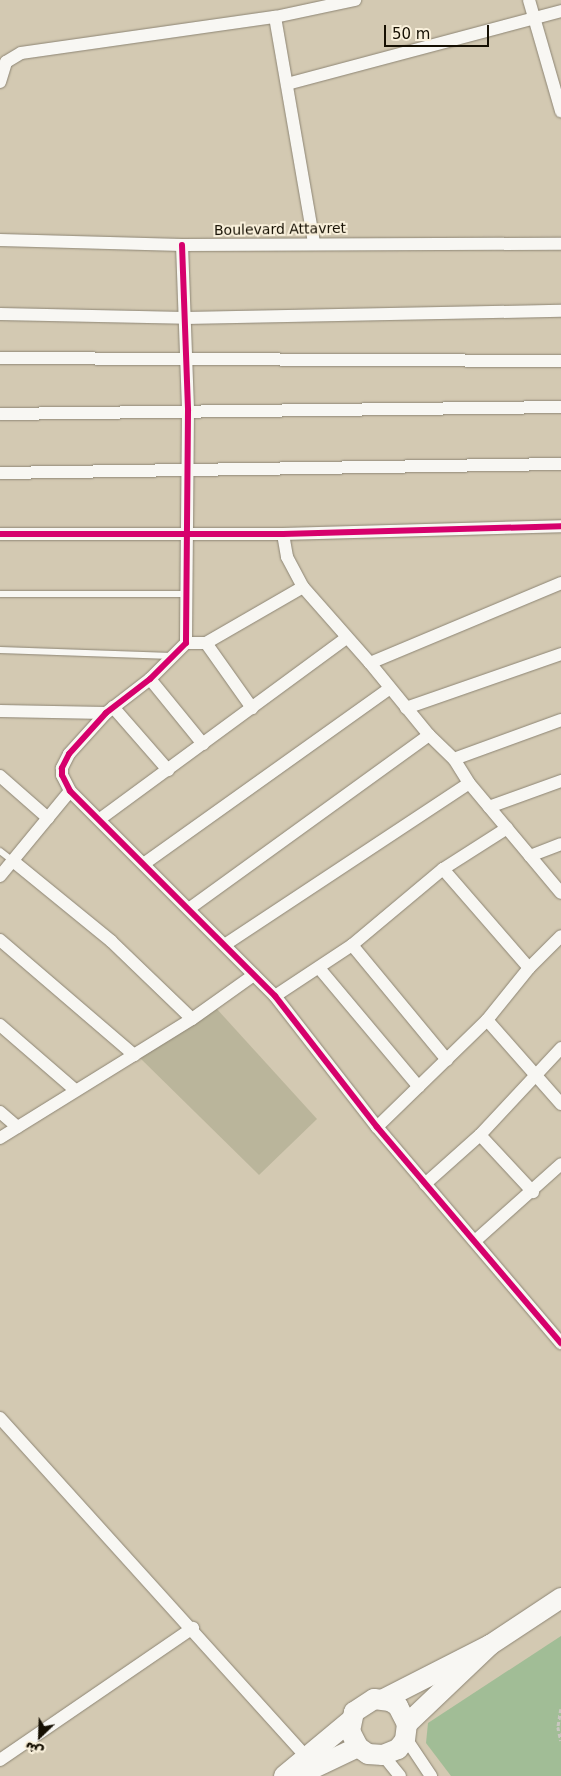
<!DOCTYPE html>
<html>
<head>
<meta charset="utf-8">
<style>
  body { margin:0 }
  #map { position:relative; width:561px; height:1776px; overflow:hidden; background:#d3c9b2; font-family:"DejaVu Sans","Noto Sans Arabic",sans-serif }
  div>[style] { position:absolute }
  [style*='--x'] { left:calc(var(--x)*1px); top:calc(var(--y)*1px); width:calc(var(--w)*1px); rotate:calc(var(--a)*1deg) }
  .green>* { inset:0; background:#a1bd96 }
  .building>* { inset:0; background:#bab59b }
  .path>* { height:2.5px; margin-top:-1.25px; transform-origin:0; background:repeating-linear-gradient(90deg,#c9c6bf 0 4px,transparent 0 6.5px) }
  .roads { filter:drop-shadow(0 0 1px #8d8574) drop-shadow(0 0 1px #8d8574) }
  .lane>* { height:6px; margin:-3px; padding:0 3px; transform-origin:3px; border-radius:3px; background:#f8f7f3 }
  .street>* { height:12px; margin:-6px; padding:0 6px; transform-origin:6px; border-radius:6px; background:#f8f7f3 }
  .primary>* { height:20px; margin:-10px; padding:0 10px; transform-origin:10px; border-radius:10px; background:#f8f7f3 }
  .cycleway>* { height:6px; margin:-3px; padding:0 3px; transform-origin:3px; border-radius:3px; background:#d6006c }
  span { translate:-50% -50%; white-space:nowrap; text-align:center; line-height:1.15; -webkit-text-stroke:4px #f9f0db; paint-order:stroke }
  .street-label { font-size:14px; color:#150f02 }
  .north { position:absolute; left:15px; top:1711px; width:50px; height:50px; -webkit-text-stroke:4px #f9f0db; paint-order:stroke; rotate:204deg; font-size:14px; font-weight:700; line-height:20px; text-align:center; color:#150f02 }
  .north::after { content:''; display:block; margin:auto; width:18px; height:22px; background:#150f02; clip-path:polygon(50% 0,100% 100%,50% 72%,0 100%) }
  .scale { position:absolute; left:384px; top:25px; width:105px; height:22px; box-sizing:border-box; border:2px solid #150f02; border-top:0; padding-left:6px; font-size:15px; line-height:18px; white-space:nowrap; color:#150f02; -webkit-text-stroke:4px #f9f0db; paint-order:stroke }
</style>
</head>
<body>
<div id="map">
  <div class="green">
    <i style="clip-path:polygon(561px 1636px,561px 1776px,451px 1776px,426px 1743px,428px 1723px)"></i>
  </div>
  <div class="building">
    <i style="clip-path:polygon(216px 1008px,317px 1119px,259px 1175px,139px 1057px)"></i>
  </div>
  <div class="path">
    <i style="--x:561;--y:1709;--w:18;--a:99"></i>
    <i style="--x:558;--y:1727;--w:14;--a:78"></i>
  </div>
  <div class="roads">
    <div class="lane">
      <i style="--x:0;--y:594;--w:187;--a:0"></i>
      <i style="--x:0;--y:650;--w:172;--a:2"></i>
      <i style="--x:0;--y:851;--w:16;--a:38"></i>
    </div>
    <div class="street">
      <i style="--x:529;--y:0;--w:116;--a:73.9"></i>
      <i style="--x:275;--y:17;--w:229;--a:80.2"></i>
      <i style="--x:0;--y:82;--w:21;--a:-73"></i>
      <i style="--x:6;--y:62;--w:17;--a:-31"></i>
      <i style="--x:21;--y:53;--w:257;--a:-8.1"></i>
      <i style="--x:275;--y:17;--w:82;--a:-12"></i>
      <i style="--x:287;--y:84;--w:284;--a:-14.9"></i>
      <i style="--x:0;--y:240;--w:182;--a:1.6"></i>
      <i style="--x:182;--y:245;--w:379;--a:-0.2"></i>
      <i style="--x:182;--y:245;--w:166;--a:87.9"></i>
      <i style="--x:188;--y:411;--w:232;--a:90.5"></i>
      <i style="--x:186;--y:643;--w:51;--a:135"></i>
      <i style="--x:150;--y:679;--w:56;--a:142.3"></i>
      <i style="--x:106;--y:713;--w:55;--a:132.1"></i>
      <i style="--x:69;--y:754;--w:16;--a:117"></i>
      <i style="--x:62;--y:768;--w:7;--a:90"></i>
      <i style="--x:62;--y:775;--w:18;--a:63"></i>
      <i style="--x:70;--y:791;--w:290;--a:45"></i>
      <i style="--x:275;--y:996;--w:166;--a:52.1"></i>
      <i style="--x:377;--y:1127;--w:284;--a:49.6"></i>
      <i style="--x:0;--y:314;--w:185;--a:1.2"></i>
      <i style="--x:185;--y:318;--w:376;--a:-1.1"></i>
      <i style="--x:0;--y:358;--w:561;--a:0.31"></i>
      <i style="--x:0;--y:414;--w:561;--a:-0.71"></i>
      <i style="--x:0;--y:473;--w:561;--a:-0.92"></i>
      <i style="--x:0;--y:534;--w:283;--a:0"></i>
      <i style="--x:283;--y:534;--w:278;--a:-1.6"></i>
      <i style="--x:283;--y:534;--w:23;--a:80"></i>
      <i style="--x:287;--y:557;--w:34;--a:62"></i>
      <i style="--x:303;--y:587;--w:101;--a:48.6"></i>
      <i style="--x:370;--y:663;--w:93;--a:50.7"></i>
      <i style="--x:429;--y:735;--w:35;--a:44"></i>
      <i style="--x:454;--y:759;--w:28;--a:58"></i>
      <i style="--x:469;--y:783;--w:143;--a:50.1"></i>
      <i style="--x:186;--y:643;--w:20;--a:0"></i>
      <i style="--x:206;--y:643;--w:112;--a:-30"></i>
      <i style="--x:206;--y:643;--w:80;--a:54.7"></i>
      <i style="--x:370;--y:663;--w:207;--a:-22.7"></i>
      <i style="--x:150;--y:679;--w:84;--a:50.8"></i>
      <i style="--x:113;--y:707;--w:84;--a:48.9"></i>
      <i style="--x:406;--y:708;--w:164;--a:-19.2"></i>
      <i style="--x:0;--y:711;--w:106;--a:1.1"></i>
      <i style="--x:454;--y:759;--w:114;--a:-20"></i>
      <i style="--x:0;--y:776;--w:64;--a:41.2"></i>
      <i style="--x:489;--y:807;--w:77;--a:-19.9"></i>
      <i style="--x:100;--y:819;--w:305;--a:-36.3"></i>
      <i style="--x:530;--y:856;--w:33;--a:-21"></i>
      <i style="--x:13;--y:861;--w:127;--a:39.2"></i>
      <i style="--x:111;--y:941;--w:112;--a:43.9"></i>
      <i style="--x:145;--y:863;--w:301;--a:-35.5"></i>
      <i style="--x:443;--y:869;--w:131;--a:49"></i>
      <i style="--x:0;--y:876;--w:110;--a:-50.5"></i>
      <i style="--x:190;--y:908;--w:295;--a:-35.9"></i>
      <i style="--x:0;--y:940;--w:177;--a:40.6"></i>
      <i style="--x:226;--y:944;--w:291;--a:-33.5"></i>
      <i style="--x:352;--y:945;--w:149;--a:50.4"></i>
      <i style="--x:319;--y:968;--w:155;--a:50"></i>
      <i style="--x:275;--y:996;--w:92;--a:-33.5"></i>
      <i style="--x:352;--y:945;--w:119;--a:-39.9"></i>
      <i style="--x:443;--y:869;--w:76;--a:-32.6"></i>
      <i style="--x:487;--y:1020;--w:112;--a:48.6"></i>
      <i style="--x:0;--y:1025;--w:99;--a:40.9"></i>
      <i style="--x:0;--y:1112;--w:23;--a:41"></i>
      <i style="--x:377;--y:1127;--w:153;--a:-44.2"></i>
      <i style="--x:487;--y:1020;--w:67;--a:-51.1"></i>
      <i style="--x:529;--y:968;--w:45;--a:-45"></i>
      <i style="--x:480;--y:1135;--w:78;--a:47.1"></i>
      <i style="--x:0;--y:1138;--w:226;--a:-31.8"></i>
      <i style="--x:192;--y:1019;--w:76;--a:-35.4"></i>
      <i style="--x:425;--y:1184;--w:74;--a:-41.7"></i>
      <i style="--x:480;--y:1135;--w:119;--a:-47"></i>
      <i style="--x:475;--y:1241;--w:115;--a:-41.8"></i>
      <i style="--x:0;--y:1418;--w:462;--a:47.9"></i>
      <i style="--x:405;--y:1737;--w:47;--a:56.3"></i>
      <i style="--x:383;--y:1755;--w:27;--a:51"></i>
      <i style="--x:0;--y:1760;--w:234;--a:-34.4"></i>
    </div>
    <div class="primary">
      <i style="--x:384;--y:1699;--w:119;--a:-27"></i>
      <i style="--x:490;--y:1645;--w:85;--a:-33.5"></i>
      <i style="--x:407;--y:1724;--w:20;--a:-117"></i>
      <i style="--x:398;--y:1706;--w:9;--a:-148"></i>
      <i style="--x:390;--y:1701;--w:16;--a:-173"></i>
      <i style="--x:374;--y:1699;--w:24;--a:147"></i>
      <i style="--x:354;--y:1712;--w:19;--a:102"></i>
      <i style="--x:350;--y:1731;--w:18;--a:63"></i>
      <i style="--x:358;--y:1747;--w:12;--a:35"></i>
      <i style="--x:368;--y:1754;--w:15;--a:4"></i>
      <i style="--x:383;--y:1755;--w:16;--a:-22"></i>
      <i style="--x:398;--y:1749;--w:11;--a:-52"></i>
      <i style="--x:405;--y:1740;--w:16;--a:-83"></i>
      <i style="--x:407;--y:1724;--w:115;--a:-43.6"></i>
      <i style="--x:284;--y:1776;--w:86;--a:-39.8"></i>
      <i style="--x:297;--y:1776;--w:68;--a:-25.4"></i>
    </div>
  </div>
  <div class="cycleway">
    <i style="--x:182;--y:245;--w:166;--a:87.9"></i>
    <i style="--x:188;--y:411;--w:232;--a:90.5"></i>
    <i style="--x:186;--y:643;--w:51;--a:135"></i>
    <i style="--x:150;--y:679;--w:56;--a:142.3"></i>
    <i style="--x:106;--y:713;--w:55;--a:132.1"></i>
    <i style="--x:69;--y:754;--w:16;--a:117"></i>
    <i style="--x:62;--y:768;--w:7;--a:90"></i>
    <i style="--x:62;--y:775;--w:18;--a:63"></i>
    <i style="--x:70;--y:791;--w:290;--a:45"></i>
    <i style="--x:275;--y:996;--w:166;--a:52.1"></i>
    <i style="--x:377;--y:1127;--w:284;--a:49.6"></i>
    <i style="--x:0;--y:534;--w:283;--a:0"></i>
    <i style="--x:283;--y:534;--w:278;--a:-1.6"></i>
  </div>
  <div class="street-label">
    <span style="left:280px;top:229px;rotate:-1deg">Boulevard Attavret</span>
  </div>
  <div class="north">ش</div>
  <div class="scale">50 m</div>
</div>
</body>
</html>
